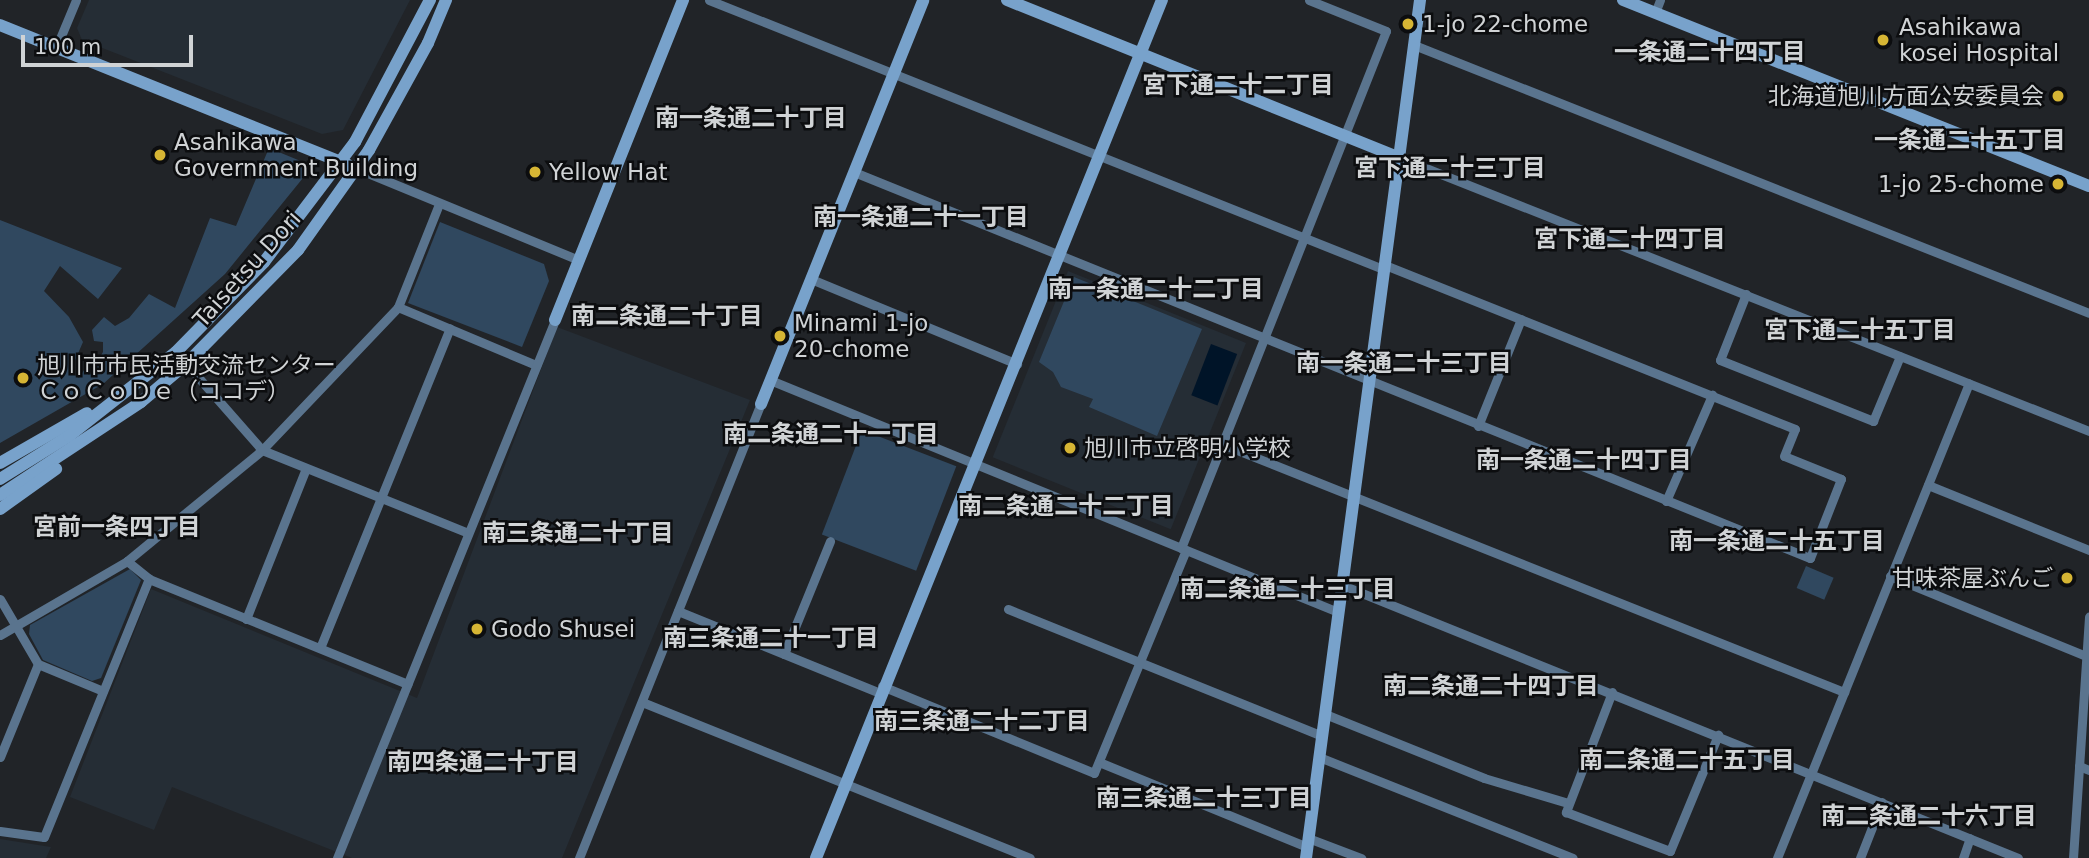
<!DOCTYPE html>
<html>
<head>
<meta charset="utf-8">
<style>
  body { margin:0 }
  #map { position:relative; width:2089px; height:858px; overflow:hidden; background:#212428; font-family:"DejaVu Sans","Noto Sans JP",sans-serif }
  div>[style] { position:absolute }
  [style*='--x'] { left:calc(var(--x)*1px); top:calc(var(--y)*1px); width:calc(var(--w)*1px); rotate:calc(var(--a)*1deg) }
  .built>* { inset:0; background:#252d35; transform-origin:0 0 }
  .green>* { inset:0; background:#30485f; transform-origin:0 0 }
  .water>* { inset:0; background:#001428; transform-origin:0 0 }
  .street>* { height:9px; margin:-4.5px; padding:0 4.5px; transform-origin:4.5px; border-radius:4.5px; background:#5a748e }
  .secondary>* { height:12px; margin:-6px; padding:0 6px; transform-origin:6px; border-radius:6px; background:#78a2cb }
  .dots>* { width:19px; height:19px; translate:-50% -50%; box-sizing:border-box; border:4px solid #0c0d0f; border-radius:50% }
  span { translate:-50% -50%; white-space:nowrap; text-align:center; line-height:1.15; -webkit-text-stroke:5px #0c0d0f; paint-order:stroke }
  .poi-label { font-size:23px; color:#d0d3d5 }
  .left { translate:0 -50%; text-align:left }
  .right { translate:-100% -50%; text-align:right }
  .street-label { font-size:23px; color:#d0d3d5 }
  .neighbourhood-label { font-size:24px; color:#d0d3d5; font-weight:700 }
  .scale { position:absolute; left:21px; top:35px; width:172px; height:32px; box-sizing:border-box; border:4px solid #d0d3d5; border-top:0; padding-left:9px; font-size:21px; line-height:24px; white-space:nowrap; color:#d0d3d5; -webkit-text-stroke:5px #0c0d0f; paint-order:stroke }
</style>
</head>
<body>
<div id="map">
  <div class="built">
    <i style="clip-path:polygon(89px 0,410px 0,343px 130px,322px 134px,82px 40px,77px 28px)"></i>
    <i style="left:1068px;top:271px;width:192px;height:201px;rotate:22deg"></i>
    <i style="clip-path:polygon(557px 327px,750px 400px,562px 858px,352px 858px,172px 787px,154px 830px,70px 797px,151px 589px,417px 698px)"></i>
    <i style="clip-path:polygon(0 839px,51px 847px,46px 858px,0 858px)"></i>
  </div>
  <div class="green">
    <i style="clip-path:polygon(269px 148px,303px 162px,307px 173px,225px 274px,103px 384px,0 443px,0 220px,122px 268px,98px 299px,60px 266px,44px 291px,69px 317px,83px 342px,70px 372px,79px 378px,84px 370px,89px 375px,103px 352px,103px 342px,94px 341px,92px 330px,104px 317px,115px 326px,129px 318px,149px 294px,175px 308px,210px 218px,236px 226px)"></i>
    <i style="clip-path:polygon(440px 222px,544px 264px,549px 281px,522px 347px,408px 303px)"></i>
    <i style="clip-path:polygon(1074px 277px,1202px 329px,1157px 436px,1089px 407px,1093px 399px,1061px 387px,1053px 372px,1039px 362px)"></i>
    <i style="left:862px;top:430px;width:101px;height:112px;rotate:21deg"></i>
    <i style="left:1806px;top:566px;width:30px;height:24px;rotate:23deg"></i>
    <i style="clip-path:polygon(130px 569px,141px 580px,101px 678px,92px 681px,43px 660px,29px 634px,30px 625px)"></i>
  </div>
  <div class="water">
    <i style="left:1211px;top:344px;width:28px;height:55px;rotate:21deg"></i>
  </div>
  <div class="street">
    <i style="--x:709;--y:0;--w:726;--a:21.76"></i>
    <i style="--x:1655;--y:13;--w:14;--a:-69"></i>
    <i style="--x:1414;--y:45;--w:726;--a:21.65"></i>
    <i style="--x:56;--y:48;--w:52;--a:-67.4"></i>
    <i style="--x:1398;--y:157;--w:743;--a:21.63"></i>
    <i style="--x:358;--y:169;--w:239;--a:22.4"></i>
    <i style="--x:854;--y:172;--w:1031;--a:21.99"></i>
    <i style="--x:1810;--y:558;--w:85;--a:-68.6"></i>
    <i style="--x:1841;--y:479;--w:61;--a:-158"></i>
    <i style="--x:1784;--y:456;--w:29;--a:-68"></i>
    <i style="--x:1795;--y:429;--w:444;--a:-158.2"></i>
    <i style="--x:811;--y:279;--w:223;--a:22.4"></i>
    <i style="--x:1746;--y:294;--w:71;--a:111.5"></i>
    <i style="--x:1720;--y:360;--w:165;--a:21.7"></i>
    <i style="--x:1873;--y:421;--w:70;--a:-67.4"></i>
    <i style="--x:398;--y:307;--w:150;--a:22.8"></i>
    <i style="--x:176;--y:352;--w:130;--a:48.7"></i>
    <i style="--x:262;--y:450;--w:222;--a:21.9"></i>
    <i style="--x:770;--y:380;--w:614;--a:22.22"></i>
    <i style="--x:1478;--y:426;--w:115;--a:-68.1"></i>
    <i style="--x:1222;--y:444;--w:670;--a:21.74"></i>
    <i style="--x:1928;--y:485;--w:174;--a:22"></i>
    <i style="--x:1666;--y:501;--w:116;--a:-66.5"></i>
    <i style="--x:1181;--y:548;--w:556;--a:-68.37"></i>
    <i style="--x:1386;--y:31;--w:83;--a:-158.1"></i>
    <i style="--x:127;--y:561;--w:28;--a:39"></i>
    <i style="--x:1890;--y:576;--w:212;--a:22.2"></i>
    <i style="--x:1342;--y:585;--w:729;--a:21.99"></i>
    <i style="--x:0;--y:599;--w:75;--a:59.7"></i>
    <i style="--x:38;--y:664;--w:70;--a:22.6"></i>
    <i style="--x:1008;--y:609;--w:339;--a:22"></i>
    <i style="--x:678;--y:611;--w:218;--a:22.1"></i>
    <i style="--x:246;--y:619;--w:162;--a:-68.3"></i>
    <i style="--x:0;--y:635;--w:147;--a:-30.2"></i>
    <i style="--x:127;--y:561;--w:175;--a:-39.4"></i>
    <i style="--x:262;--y:450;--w:197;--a:-46.4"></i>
    <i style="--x:398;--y:307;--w:111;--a:-68.3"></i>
    <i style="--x:320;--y:648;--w:345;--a:-67.9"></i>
    <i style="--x:784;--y:654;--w:122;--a:-67.8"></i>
    <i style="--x:882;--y:686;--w:229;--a:22.3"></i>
    <i style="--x:1094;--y:773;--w:241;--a:-67.6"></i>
    <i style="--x:1612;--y:692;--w:129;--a:111"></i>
    <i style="--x:1566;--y:812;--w:111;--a:20.6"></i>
    <i style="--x:1670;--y:851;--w:126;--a:-67.5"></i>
    <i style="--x:642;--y:702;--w:418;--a:21.9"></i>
    <i style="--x:1325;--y:714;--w:171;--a:21.9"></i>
    <i style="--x:1484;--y:778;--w:88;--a:16.6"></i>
    <i style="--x:0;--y:757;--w:100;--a:-67.8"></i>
    <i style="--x:1319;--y:757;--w:273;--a:21.7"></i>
    <i style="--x:1099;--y:762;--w:225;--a:22.2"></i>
    <i style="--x:2079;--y:766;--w:11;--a:22"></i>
    <i style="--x:0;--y:831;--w:44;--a:7.8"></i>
    <i style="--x:44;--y:837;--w:279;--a:-67.9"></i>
    <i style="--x:149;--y:579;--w:279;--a:22.1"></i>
    <i style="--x:1308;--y:838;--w:57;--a:20.7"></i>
    <i style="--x:337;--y:858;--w:580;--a:-67.94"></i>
    <i style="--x:579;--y:858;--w:489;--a:-68.2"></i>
    <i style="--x:1777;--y:858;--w:512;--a:-67.99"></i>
    <i style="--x:1860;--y:858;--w:60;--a:-68.6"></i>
    <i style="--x:1963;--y:858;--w:21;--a:-71"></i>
    <i style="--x:2073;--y:858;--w:242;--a:-86.2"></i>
  </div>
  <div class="secondary">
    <i style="--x:1007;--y:0;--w:421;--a:21.9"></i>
    <i style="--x:1623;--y:0;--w:502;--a:21.76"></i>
    <i style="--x:0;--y:25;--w:375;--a:21.9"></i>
    <i style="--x:555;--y:320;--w:345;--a:-68.2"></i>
    <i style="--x:761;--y:404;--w:435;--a:-68.1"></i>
    <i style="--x:0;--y:463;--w:100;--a:-29.9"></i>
    <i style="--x:0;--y:479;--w:81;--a:-31.9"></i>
    <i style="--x:69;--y:436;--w:136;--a:-38.1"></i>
    <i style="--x:176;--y:352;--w:126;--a:-45.6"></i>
    <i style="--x:264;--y:262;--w:151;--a:-52.8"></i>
    <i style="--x:355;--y:142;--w:161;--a:-62.2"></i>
    <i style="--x:0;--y:495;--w:169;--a:-33.4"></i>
    <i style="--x:141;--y:402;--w:59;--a:-40.2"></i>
    <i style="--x:186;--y:364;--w:160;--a:-45.5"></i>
    <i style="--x:298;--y:250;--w:123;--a:-54.6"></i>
    <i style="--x:369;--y:150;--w:122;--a:-61.1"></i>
    <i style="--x:428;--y:43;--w:47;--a:-67.3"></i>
    <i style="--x:0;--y:509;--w:69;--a:-35.5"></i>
    <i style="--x:816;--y:858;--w:925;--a:-68.04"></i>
    <i style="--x:1306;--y:858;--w:866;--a:-82.43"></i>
  </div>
  <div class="dots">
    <i style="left:1408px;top:24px;background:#d6b534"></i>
    <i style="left:1883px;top:40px;background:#d6b534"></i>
    <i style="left:2058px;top:96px;background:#d6b534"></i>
    <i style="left:160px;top:155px;background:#d6b534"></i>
    <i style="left:535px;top:172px;background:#d6b534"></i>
    <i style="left:2058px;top:184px;background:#d6b534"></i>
    <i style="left:780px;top:336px;background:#d6b534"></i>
    <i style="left:23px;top:378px;background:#d6b534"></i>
    <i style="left:1070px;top:448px;background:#d6b534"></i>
    <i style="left:2067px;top:578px;background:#d6b534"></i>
    <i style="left:477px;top:629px;background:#d6b534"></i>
  </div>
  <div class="poi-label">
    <span class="left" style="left:1422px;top:24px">1-jo 22-chome</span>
    <span class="left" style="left:1899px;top:40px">Asahikawa<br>kosei Hospital</span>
    <span class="right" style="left:2044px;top:96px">北海道旭川方面公安委員会</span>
    <span class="left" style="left:174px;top:155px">Asahikawa<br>Government Building</span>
    <span class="left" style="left:549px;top:172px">Yellow Hat</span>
    <span class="right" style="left:2044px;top:184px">1-jo 25-chome</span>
    <span class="left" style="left:794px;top:336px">Minami 1-jo<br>20-chome</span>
    <span class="left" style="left:37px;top:378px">旭川市市民活動交流センター<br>ＣｏＣｏＤｅ（ココデ）</span>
    <span class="left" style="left:1084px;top:448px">旭川市立啓明小学校</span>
    <span class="right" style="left:2053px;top:578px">甘味茶屋ぶんご</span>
    <span class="left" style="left:491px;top:629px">Godo Shusei</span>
  </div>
  <div class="street-label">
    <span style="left:247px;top:269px;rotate:-48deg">Taisetsu Dori</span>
  </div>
  <div class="neighbourhood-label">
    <span style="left:1710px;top:53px">一条通二十四丁目</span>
    <span style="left:1238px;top:86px">宮下通二十二丁目</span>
    <span style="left:751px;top:119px">南一条通二十丁目</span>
    <span style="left:1970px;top:141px">一条通二十五丁目</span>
    <span style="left:1450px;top:169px">宮下通二十三丁目</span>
    <span style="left:921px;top:218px">南一条通二十一丁目</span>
    <span style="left:1630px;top:240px">宮下通二十四丁目</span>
    <span style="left:1156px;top:290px">南一条通二十二丁目</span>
    <span style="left:667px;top:317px">南二条通二十丁目</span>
    <span style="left:1860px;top:331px">宮下通二十五丁目</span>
    <span style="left:1404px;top:364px">南一条通二十三丁目</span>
    <span style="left:831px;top:435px">南二条通二十一丁目</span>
    <span style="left:1584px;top:461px">南一条通二十四丁目</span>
    <span style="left:1066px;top:507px">南二条通二十二丁目</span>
    <span style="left:117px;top:528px">宮前一条四丁目</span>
    <span style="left:578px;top:534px">南三条通二十丁目</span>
    <span style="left:1777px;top:542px">南一条通二十五丁目</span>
    <span style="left:1288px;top:590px">南二条通二十三丁目</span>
    <span style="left:771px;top:639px">南三条通二十一丁目</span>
    <span style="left:1491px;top:687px">南二条通二十四丁目</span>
    <span style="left:982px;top:722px">南三条通二十二丁目</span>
    <span style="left:1687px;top:761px">南二条通二十五丁目</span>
    <span style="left:483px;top:763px">南四条通二十丁目</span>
    <span style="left:1204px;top:799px">南三条通二十三丁目</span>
    <span style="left:1929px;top:817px">南二条通二十六丁目</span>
  </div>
  <div class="scale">100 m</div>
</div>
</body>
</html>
